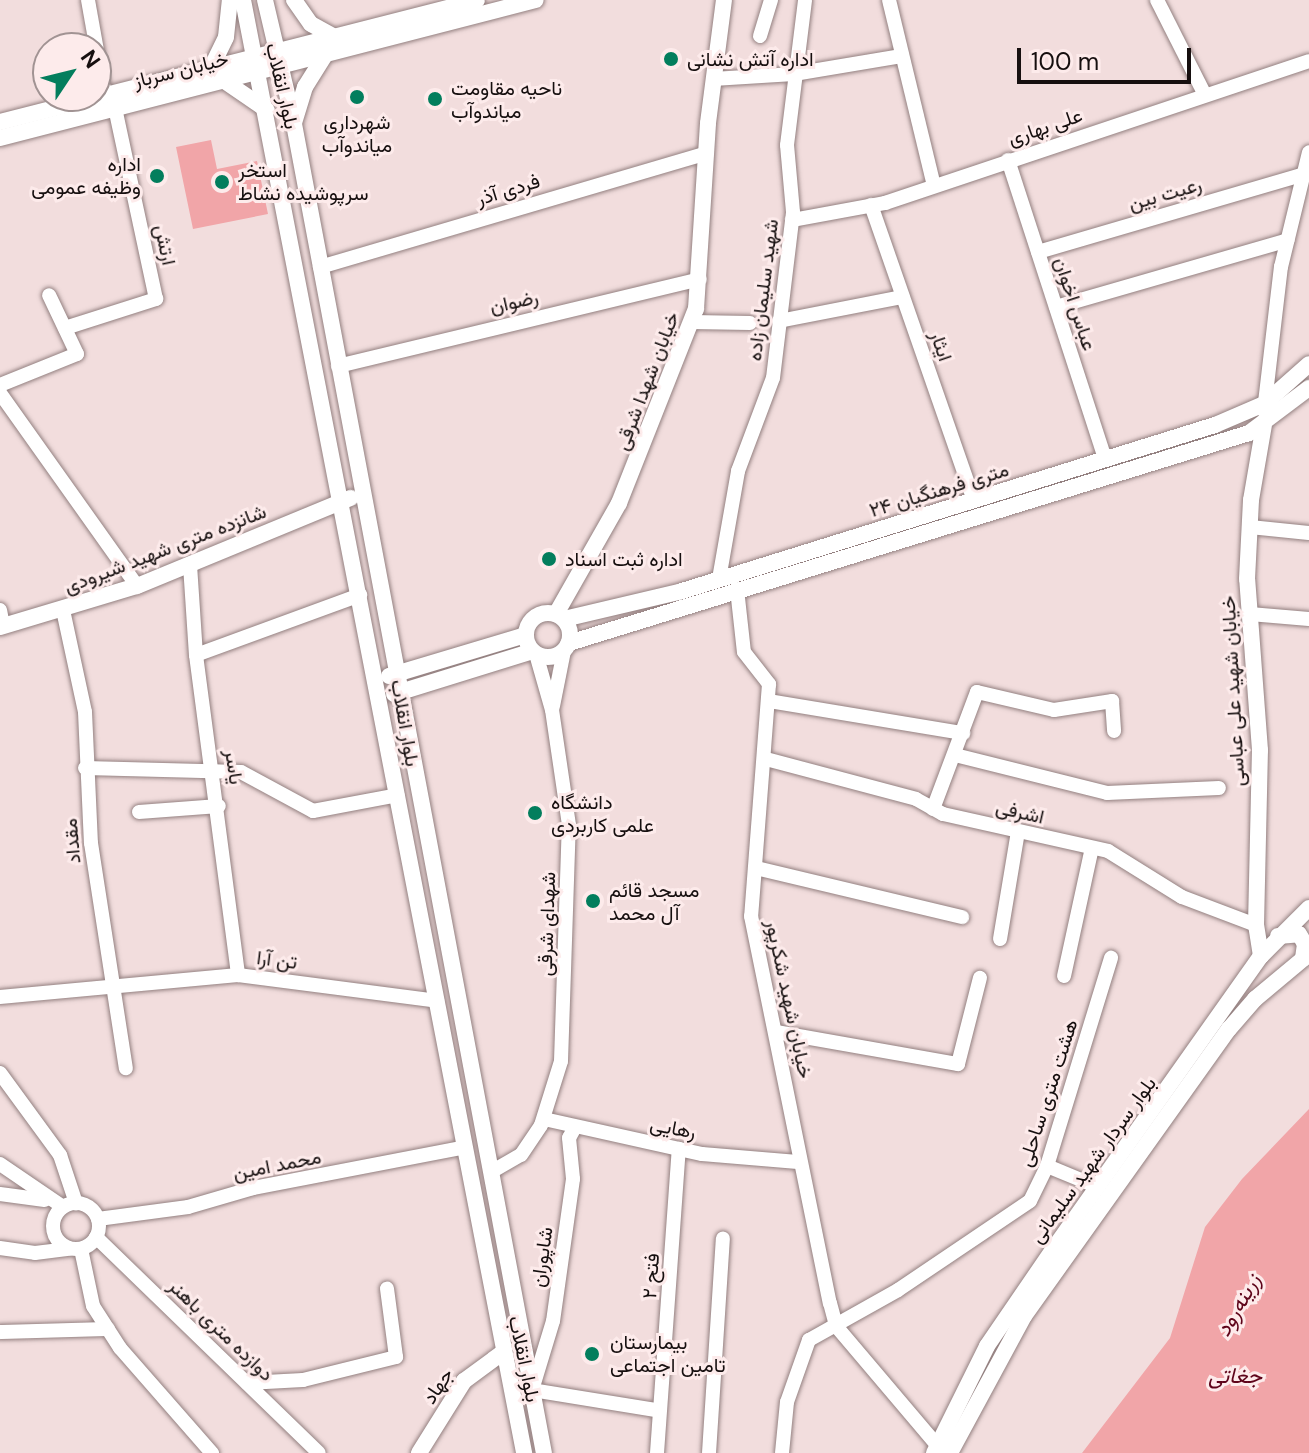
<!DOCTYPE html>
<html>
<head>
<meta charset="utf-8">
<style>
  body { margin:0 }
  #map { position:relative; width:1309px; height:1453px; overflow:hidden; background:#f2dddd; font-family:"DM Sans",Vazirmatn,sans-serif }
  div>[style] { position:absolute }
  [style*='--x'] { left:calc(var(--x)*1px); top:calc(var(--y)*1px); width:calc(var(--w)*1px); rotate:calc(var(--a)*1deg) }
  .water>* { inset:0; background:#f1a5a8 }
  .roads { filter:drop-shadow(0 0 2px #938080) drop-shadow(0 0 2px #938080) }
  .minor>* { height:14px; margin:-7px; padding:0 7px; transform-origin:7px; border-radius:7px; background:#fff }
  .minor>.ring { margin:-7px; padding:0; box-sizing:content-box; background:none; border:14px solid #fff; border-radius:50% }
  .major>* { height:16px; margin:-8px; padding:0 8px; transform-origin:8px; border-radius:8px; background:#fff }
  .major>.ring { margin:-8px; padding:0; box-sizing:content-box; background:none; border:16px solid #fff; border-radius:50% }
  .dots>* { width:22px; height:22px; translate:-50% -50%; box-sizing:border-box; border:4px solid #fdebeb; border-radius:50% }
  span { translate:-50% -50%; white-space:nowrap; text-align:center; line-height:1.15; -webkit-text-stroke:6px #fdebeb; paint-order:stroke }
  .poi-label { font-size:20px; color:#160f0f }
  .left { translate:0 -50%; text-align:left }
  .right { translate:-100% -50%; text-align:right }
  .street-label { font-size:20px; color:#160f0f }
  .water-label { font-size:22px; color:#5e041a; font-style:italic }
  .north { position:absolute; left:32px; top:32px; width:80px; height:80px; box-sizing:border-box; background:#fdebeb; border:2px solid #a19393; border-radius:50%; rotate:55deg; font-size:22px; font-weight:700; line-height:32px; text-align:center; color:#160f0f }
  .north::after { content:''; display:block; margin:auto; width:28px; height:36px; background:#037e5d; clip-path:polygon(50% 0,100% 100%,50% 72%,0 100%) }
  .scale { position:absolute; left:1017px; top:48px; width:174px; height:36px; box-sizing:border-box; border:4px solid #160f0f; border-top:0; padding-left:10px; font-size:24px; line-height:28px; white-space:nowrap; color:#160f0f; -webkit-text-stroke:6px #fdebeb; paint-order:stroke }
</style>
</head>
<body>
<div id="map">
  <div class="water">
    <i style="clip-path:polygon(211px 140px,217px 169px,257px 161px,268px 214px,193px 229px,176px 147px)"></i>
    <i style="clip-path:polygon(1309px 1109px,1309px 1453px,1082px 1453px,1170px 1338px,1205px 1227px,1242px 1179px)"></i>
  </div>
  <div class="roads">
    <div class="minor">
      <i style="--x:88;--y:0;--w:97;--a:79.9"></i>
      <i style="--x:889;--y:0;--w:191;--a:76.4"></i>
      <i style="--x:1157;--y:0;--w:104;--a:63.2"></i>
      <i style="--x:760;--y:36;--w:38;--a:-73"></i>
      <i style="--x:713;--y:79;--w:81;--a:-3.5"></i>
      <i style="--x:794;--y:74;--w:109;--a:-9.5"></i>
      <i style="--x:1008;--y:160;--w:314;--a:72"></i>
      <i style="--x:871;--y:205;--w:312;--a:70.8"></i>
      <i style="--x:792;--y:220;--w:95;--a:-10.4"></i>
      <i style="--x:885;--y:203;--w:447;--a:-18.5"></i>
      <i style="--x:1038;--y:252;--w:277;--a:-16.3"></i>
      <i style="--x:320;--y:267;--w:403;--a:-16.4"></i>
      <i style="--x:1056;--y:307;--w:241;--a:-16.1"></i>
      <i style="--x:779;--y:321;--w:126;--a:-11"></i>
      <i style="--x:692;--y:322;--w:58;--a:1"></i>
      <i style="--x:65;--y:328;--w:96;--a:-17.7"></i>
      <i style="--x:156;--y:299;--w:196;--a:-102.1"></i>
      <i style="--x:338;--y:366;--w:372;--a:-13.5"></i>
      <i style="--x:0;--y:385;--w:83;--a:-21.9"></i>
      <i style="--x:77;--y:354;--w:65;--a:-115.4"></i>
      <i style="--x:0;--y:393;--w:237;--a:54.6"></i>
      <i style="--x:1264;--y:411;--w:145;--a:-83.3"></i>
      <i style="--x:1281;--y:267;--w:118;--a:-76.3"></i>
      <i style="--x:1250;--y:527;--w:59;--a:5.8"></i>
      <i style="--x:190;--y:565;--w:90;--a:86.2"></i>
      <i style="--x:196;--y:655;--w:323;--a:82.5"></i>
      <i style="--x:719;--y:579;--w:110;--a:-80"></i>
      <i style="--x:738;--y:471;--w:99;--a:-69.4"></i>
      <i style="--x:773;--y:378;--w:167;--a:-83.1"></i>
      <i style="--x:793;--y:212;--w:67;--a:-95.1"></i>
      <i style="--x:787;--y:145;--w:146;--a:-82.9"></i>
      <i style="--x:737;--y:589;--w:63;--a:83.7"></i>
      <i style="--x:744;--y:652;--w:41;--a:52"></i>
      <i style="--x:769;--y:684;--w:233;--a:94.4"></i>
      <i style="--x:751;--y:916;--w:395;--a:78.5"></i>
      <i style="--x:830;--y:1303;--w:24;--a:75"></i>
      <i style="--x:836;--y:1326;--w:156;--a:49.7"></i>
      <i style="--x:0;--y:610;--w:16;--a:79"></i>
      <i style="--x:63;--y:610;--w:104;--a:77.8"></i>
      <i style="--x:85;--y:712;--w:131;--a:87.4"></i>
      <i style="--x:91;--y:843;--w:228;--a:81.2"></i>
      <i style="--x:1250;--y:614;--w:59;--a:4.8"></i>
      <i style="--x:196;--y:655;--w:175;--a:-20.1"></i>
      <i style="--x:769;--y:701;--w:197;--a:9.4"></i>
      <i style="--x:553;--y:706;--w:56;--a:-78.7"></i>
      <i style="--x:955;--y:755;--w:157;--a:14"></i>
      <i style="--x:1107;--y:793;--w:112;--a:-2.6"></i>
      <i style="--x:766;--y:759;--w:155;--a:14.9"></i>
      <i style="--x:916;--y:799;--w:31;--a:29"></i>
      <i style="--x:943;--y:814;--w:169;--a:12.6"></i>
      <i style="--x:1108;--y:851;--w:87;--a:31.9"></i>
      <i style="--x:1182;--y:897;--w:79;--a:20.7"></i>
      <i style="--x:85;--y:768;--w:156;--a:1.5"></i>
      <i style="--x:241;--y:772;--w:82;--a:28.4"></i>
      <i style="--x:313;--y:811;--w:86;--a:-10.7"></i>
      <i style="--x:933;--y:809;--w:125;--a:-69.4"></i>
      <i style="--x:977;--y:692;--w:79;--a:13.2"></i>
      <i style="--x:1054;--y:710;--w:59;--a:-8.8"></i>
      <i style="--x:1112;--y:701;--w:30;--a:86"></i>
      <i style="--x:139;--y:812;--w:80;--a:-4.3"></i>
      <i style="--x:756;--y:868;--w:212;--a:13.4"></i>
      <i style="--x:1000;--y:939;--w:109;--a:-80.5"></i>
      <i style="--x:1064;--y:976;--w:131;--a:-77.7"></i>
      <i style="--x:0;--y:997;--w:239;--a:-5.3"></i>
      <i style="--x:238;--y:975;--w:201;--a:7.4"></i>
      <i style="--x:776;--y:1032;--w:185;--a:10"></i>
      <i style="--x:958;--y:1064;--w:89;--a:-75.7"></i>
      <i style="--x:0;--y:1073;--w:102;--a:53.8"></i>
      <i style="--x:60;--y:1155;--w:51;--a:71.6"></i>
      <i style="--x:544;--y:1119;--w:162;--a:12.5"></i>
      <i style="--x:702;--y:1154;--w:96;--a:4.8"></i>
      <i style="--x:574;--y:1129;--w:10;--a:119"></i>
      <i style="--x:569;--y:1138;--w:41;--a:84.4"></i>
      <i style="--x:573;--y:1179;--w:143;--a:98"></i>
      <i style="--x:553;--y:1321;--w:72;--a:106.9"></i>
      <i style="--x:532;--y:1390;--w:126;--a:9.2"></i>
      <i style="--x:0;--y:1164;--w:76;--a:34.3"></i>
      <i style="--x:1047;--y:1166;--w:55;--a:22.4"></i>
      <i style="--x:491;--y:1172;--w:34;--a:-30"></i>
      <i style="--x:521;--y:1155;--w:36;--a:-56"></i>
      <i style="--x:541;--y:1125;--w:67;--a:-72.6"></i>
      <i style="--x:561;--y:1061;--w:236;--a:-88.1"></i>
      <i style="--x:569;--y:825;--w:116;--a:-98.4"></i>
      <i style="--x:552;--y:710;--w:58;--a:-105.9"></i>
      <i style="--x:0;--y:1194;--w:45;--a:7.6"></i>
      <i class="ring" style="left:53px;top:1203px;width:32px;height:32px"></i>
      <i style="--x:98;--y:1219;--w:91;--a:-7.6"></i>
      <i style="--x:188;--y:1207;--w:68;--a:-16.3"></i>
      <i style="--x:253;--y:1188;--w:216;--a:-10.9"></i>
      <i style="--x:96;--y:1237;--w:310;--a:44.1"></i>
      <i style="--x:0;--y:1248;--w:35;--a:8"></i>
      <i style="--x:35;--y:1253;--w:34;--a:-7"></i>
      <i style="--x:81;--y:1249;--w:58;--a:78.1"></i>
      <i style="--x:93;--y:1306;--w:50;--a:57.3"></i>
      <i style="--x:120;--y:1348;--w:140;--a:48.8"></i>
      <i style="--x:0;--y:1332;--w:108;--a:-1.6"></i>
      <i style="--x:247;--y:1383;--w:56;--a:-3.1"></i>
      <i style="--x:303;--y:1380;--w:96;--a:-13.9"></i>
      <i style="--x:396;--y:1357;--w:69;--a:-97.5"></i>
      <i style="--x:657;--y:1453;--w:305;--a:-85.9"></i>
      <i style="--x:709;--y:1453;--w:215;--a:-86.3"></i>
      <i style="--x:782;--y:1453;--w:51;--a:-84.4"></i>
      <i style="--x:787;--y:1402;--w:66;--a:-70.5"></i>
      <i style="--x:809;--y:1340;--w:102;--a:-29.3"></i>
      <i style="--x:898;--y:1290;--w:159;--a:-34"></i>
      <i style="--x:1030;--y:1201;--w:39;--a:-64"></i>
      <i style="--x:1047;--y:1166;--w:218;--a:-72.9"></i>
    </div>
    <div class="major">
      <i style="--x:243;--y:0;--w:1480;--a:79.05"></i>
      <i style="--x:265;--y:0;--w:127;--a:76.8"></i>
      <i style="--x:294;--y:124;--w:1352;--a:79.35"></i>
      <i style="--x:294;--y:0;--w:29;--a:55"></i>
      <i style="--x:311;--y:24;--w:26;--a:29"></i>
      <i style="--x:211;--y:68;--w:34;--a:-64"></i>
      <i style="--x:226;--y:37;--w:37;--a:-84"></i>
      <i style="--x:223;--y:80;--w:53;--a:34.3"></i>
      <i style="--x:0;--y:122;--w:492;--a:-14.3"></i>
      <i style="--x:294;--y:123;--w:38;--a:-73"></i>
      <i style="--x:305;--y:87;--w:39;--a:-58"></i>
      <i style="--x:0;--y:138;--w:553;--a:-14.44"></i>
      <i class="ring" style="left:526px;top:613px;width:28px;height:28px"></i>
      <i style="--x:556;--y:614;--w:128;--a:-60.4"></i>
      <i style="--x:619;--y:503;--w:209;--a:-68.4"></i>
      <i style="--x:696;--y:309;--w:186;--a:-86.3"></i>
      <i style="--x:708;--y:123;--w:124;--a:-82.6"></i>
      <i style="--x:564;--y:619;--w:121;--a:-13.3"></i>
      <i style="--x:682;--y:591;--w:558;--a:-17.3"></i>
      <i style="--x:1215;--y:425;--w:53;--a:-23.2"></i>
      <i style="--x:1264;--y:404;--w:60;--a:-41.6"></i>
      <i style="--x:0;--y:627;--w:143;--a:-16.7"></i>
      <i style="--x:137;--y:586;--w:231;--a:-22.4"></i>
      <i style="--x:569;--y:643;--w:712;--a:-17.16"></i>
      <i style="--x:1249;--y:433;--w:75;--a:-36.9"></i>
      <i style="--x:389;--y:676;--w:143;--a:-16.7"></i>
      <i style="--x:394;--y:694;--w:145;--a:-17.2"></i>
      <i style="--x:1278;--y:936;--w:21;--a:-5"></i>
      <i style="--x:1299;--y:934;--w:12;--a:59"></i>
      <i style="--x:1305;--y:944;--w:15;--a:98"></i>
      <i style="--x:1261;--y:956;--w:31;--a:-99"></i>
      <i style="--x:1256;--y:925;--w:175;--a:-88.7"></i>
      <i style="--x:1260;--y:750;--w:171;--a:-94.3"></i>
      <i style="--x:1247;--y:579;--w:79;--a:-87.1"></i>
      <i style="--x:1251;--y:500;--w:76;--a:-80.2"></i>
      <i style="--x:419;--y:1453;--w:85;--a:-58"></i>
      <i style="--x:464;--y:1381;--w:47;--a:-36.4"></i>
      <i style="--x:934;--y:1453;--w:119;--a:-63.6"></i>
      <i style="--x:987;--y:1346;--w:119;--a:-55.6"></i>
      <i style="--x:1054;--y:1248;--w:358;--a:-54.7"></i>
      <i style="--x:1261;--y:956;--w:68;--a:-45"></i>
      <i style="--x:950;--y:1453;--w:156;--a:-61.6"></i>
      <i style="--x:1024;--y:1316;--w:353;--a:-54.5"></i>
      <i style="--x:1229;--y:1029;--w:40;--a:-49"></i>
      <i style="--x:1255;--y:999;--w:70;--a:-39.8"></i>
    </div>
  </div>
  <div class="dots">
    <i style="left:671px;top:59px;background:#037e5d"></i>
    <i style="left:357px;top:97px;background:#037e5d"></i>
    <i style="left:435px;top:99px;background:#037e5d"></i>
    <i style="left:157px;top:176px;background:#037e5d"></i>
    <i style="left:222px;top:182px;background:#037e5d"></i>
    <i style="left:549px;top:559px;background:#037e5d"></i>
    <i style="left:535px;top:813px;background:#037e5d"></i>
    <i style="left:593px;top:901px;background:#037e5d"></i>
    <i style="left:592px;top:1354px;background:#037e5d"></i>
  </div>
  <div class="poi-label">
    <span class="left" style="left:687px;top:59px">اداره آتش نشانی</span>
    <span class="left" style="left:451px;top:100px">ناحیه مقاومت<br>میاندوآب</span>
    <span style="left:357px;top:134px">شهرداری<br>میاندوآب</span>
    <span class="right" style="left:141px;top:176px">اداره<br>وظیفه عمومی</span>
    <span class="left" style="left:238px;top:182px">استخر<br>سرپوشیده نشاط</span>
    <span class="left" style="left:565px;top:559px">اداره ثبت اسناد</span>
    <span class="left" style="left:551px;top:814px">دانشگاه<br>علمی کاربردی</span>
    <span class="left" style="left:609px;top:902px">مسجد قائم<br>آل محمد</span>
    <span class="left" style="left:610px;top:1354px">بیمارستان<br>تامین اجتماعی</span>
  </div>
  <div class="street-label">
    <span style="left:181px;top:70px;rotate:-14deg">خیابان سرباز</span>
    <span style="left:282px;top:86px;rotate:77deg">بلوار انقلاب</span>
    <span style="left:1045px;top:127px;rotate:-19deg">علی بهاری</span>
    <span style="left:508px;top:190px;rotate:-17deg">فردی آذر</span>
    <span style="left:1165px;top:194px;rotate:-16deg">رعیت بین</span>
    <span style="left:165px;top:245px;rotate:78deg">ارتش</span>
    <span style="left:763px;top:290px;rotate:-83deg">شهید سلیمان زاده</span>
    <span style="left:514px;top:302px;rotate:-13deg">رضوان</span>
    <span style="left:1075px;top:304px;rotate:72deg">عباس اخوان</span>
    <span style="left:941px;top:346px;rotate:71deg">ایثار</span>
    <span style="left:647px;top:381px;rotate:-69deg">خیابان شهدا شرقی</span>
    <span style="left:939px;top:490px;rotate:-17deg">۲۴ متری فرهنگیان</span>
    <span style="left:165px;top:549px;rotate:-21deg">شانزده متری شهید شیرودی</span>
    <span style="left:1233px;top:691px;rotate:-93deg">خیابان شهید علی عباسی</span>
    <span style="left:405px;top:723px;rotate:80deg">بلوار انقلاب</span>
    <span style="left:234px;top:767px;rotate:82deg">یاسر</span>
    <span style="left:1020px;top:812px;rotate:13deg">اشرفی</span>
    <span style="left:72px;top:841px;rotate:-95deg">مقداد</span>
    <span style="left:547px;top:924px;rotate:-88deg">شهدای شرقی</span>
    <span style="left:277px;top:960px;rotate:7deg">تن آرا</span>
    <span style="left:789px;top:999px;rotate:78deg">خیابان شهید شکرپور</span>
    <span style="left:1048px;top:1093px;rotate:-72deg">هشت متری ساحلی</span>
    <span style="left:673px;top:1128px;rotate:11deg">رهایی</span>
    <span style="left:1093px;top:1160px;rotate:-54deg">بلوار سردار شهید سلیمانی</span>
    <span style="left:277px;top:1165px;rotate:-11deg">محمد امین</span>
    <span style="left:542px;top:1257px;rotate:-82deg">شاپوران</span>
    <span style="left:651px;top:1276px;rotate:-86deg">فتح ۲</span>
    <span style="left:221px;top:1330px;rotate:44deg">دوازده متری باهنر</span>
    <span style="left:524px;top:1359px;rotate:78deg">بلوار انقلاب</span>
    <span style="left:438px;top:1386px;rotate:-56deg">جهاد</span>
  </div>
  <div class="water-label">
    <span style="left:1238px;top:1305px;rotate:-60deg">زرینه‌رود</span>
    <span style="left:1235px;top:1376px">جغاتی</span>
  </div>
  <div class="north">N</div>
  <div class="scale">100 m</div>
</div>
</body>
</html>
